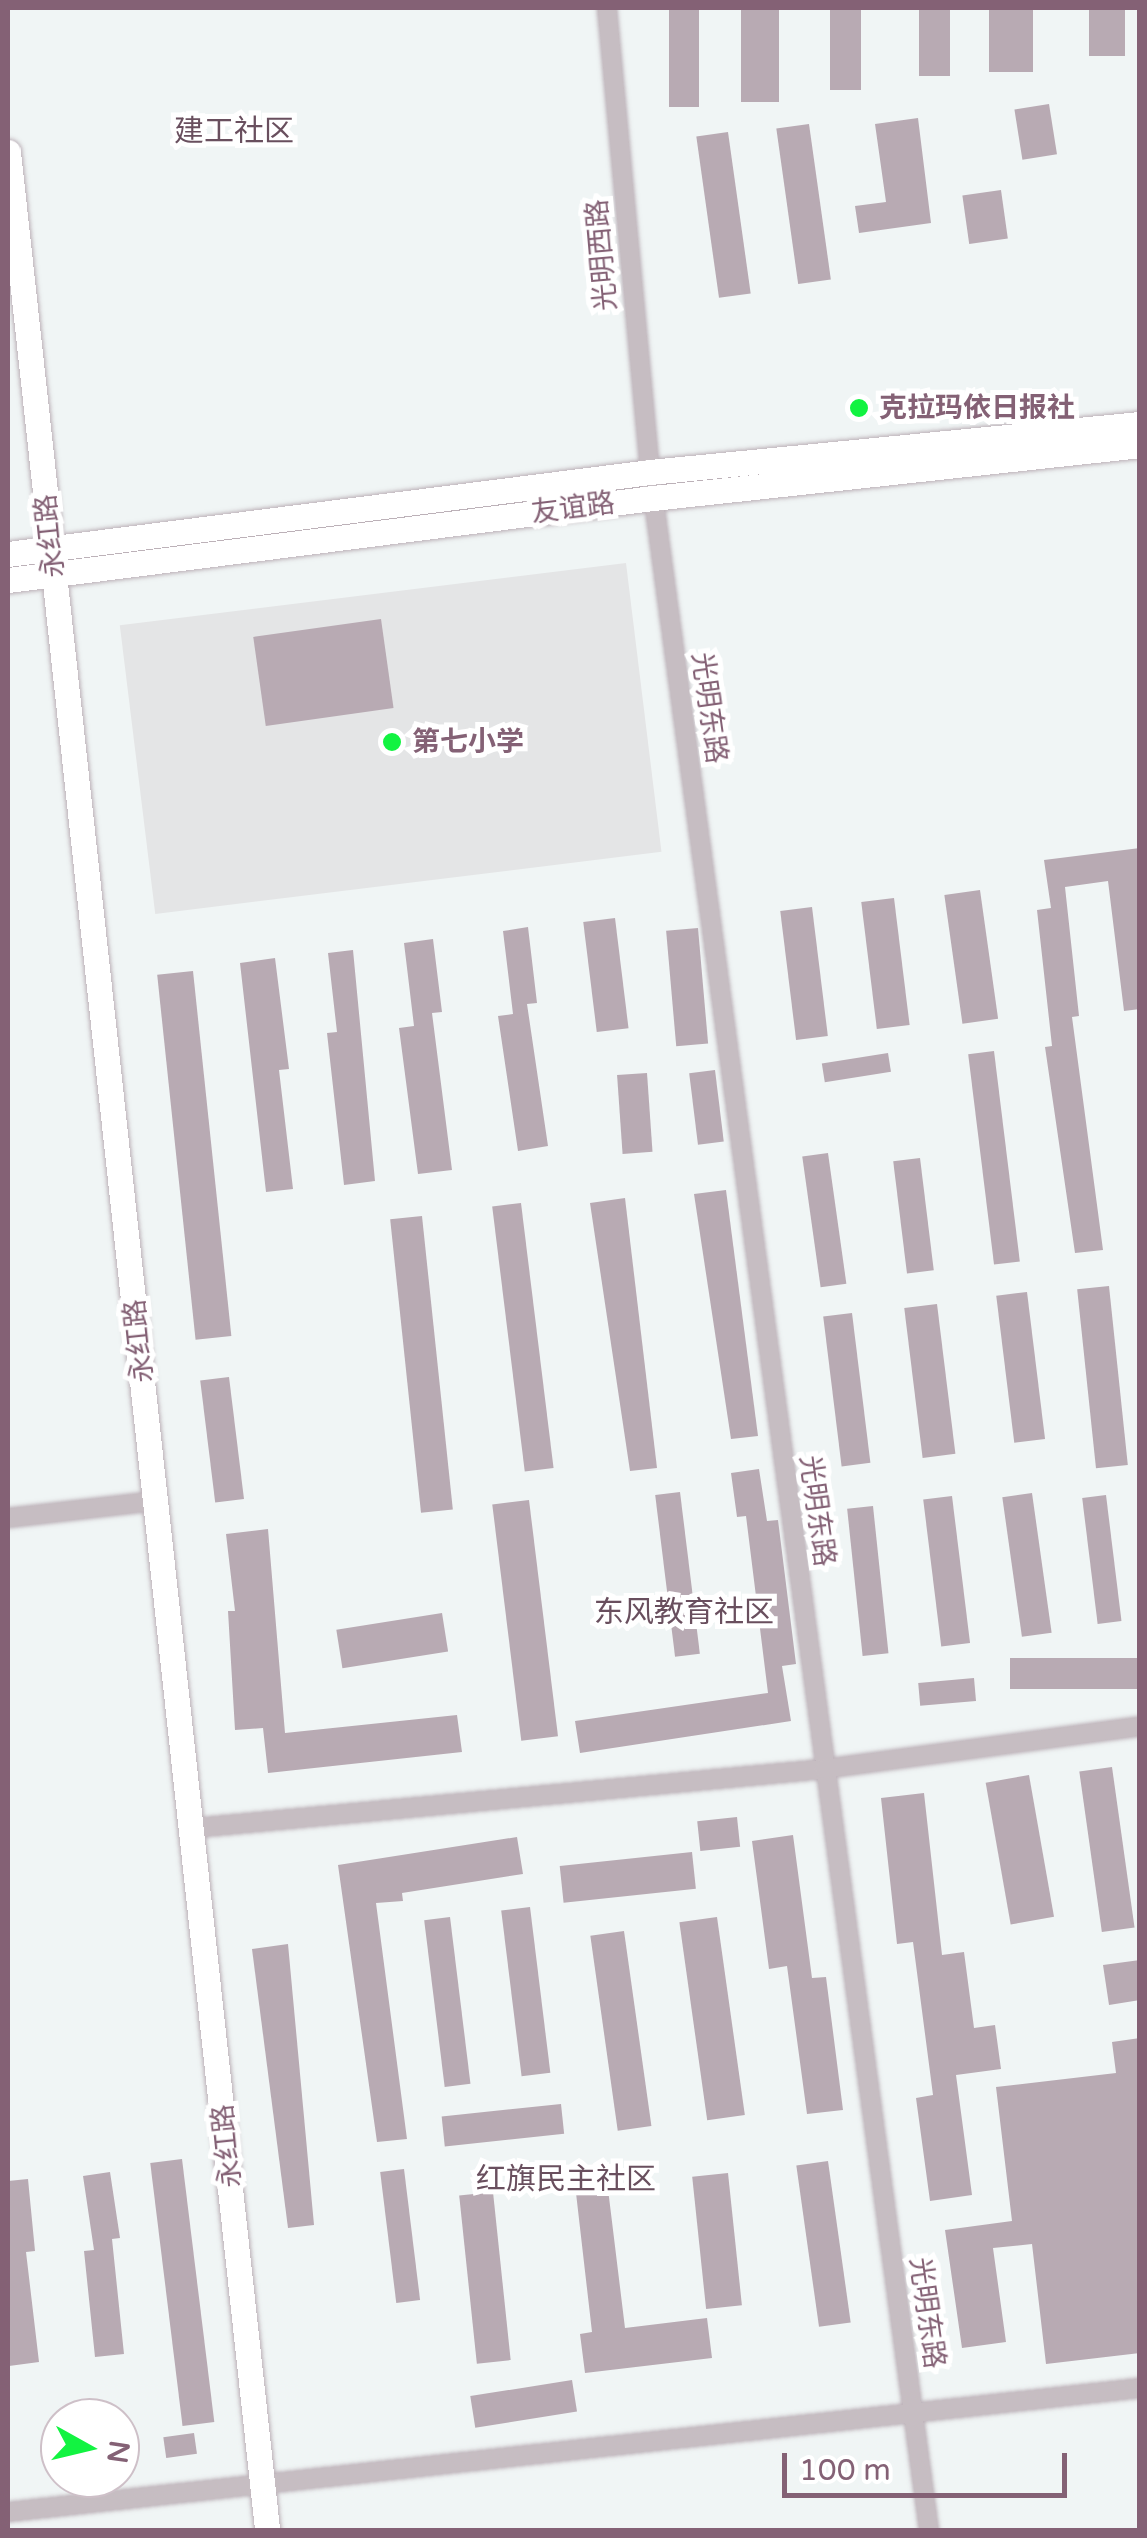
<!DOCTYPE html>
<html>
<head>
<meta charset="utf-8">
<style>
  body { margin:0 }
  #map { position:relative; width:1147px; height:2538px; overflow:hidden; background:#f0f5f5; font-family:"Varela Round","Noto Sans SC",sans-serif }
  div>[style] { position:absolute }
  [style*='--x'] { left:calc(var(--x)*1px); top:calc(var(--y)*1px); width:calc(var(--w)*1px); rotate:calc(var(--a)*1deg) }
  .built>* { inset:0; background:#e4e5e6; transform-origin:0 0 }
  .building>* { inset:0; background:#b8aab3; transform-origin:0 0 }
  .roads { filter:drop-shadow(0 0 2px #bcb1b8) drop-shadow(0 0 2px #bcb1b8) }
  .street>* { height:18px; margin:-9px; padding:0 9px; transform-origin:9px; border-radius:9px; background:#c6bdc2 }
  .secondary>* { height:25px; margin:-12.5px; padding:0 12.5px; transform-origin:12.5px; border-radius:12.5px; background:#fff }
  .dots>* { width:28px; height:28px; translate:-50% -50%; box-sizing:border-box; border:5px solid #fff; border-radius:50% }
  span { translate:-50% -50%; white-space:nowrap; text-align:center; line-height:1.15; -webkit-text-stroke:10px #fff; paint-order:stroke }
  .street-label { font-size:28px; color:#846175 }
  .poi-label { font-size:28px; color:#846175; font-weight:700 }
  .left { translate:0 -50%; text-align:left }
  .neighbourhood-label { font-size:30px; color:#694f5e }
  .frame { position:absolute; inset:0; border:10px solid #846175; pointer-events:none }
  .north { position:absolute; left:40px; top:2398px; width:100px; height:100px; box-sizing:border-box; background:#fff; border:2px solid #cec0c8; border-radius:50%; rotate:98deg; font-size:28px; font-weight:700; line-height:40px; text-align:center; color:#846175 }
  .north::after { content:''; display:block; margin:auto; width:35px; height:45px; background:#12f341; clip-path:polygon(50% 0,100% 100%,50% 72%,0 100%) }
  .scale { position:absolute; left:782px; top:2453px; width:285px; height:45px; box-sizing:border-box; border:5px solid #846175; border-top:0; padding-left:12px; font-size:30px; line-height:35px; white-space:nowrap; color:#846175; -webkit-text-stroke:8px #fff; paint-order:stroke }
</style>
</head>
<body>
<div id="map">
  <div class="built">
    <i style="left:626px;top:563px;width:291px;height:510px;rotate:83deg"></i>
  </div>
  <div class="building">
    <i style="left:669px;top:8px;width:30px;height:99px"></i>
    <i style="left:741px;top:8px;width:38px;height:94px"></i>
    <i style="left:830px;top:8px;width:31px;height:82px"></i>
    <i style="left:919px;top:8px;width:31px;height:68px"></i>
    <i style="left:989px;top:8px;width:44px;height:64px"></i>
    <i style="left:1089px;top:8px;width:36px;height:48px"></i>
    <i style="left:1049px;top:104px;width:51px;height:35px;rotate:81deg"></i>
    <i style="clip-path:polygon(918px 118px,931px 223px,859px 233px,855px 206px,886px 202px,875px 124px)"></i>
    <i style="left:809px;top:124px;width:157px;height:33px;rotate:82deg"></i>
    <i style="left:728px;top:132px;width:163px;height:32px;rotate:82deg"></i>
    <i style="left:1001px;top:190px;width:49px;height:39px;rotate:82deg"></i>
    <i style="left:381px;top:619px;width:90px;height:129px;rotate:82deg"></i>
    <i style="clip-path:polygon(1140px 848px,1140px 1009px,1124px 1011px,1108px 881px,1065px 887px,1079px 1016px,1072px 1017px,1103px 1250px,1075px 1253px,1045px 1047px,1052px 1046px,1037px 910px,1051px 908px,1044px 860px)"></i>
    <i style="left:980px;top:890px;width:130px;height:36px;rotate:82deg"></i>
    <i style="left:894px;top:898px;width:128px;height:33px;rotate:83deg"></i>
    <i style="left:812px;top:907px;width:130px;height:32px;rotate:83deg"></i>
    <i style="left:615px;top:918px;width:111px;height:32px;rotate:83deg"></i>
    <i style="clip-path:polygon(528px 927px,537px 1003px,527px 1004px,548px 1146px,518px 1151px,498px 1016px,513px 1014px,503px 931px)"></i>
    <i style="left:698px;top:928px;width:116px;height:32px;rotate:85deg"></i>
    <i style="clip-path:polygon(433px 939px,442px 1012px,432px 1013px,452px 1170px,418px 1174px,399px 1028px,414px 1026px,404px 943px)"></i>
    <i style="clip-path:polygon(353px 950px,375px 1181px,344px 1185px,327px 1033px,337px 1032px,328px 953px)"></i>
    <i style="clip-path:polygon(275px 958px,289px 1069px,279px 1070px,293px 1189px,266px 1192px,240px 963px)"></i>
    <i style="left:193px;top:971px;width:367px;height:36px;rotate:84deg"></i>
    <i style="left:994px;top:1051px;width:212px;height:26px;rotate:83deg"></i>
    <i style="left:888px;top:1053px;width:19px;height:67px;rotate:81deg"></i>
    <i style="left:715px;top:1070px;width:72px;height:26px;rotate:83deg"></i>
    <i style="left:647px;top:1073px;width:79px;height:30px;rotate:86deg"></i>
    <i style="left:828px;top:1153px;width:132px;height:26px;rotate:82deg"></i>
    <i style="left:920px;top:1158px;width:113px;height:27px;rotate:83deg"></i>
    <i style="clip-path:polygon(726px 1190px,758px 1436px,731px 1439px,694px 1194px)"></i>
    <i style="clip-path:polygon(625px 1198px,657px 1468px,630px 1471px,590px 1203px)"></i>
    <i style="left:521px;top:1203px;width:267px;height:29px;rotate:83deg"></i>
    <i style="left:422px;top:1216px;width:295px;height:32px;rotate:84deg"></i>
    <i style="left:1109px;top:1286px;width:180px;height:32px;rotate:84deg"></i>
    <i style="left:1027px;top:1292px;width:148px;height:31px;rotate:83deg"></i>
    <i style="left:937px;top:1304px;width:151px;height:33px;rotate:83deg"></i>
    <i style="left:852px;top:1313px;width:151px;height:29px;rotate:83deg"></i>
    <i style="left:229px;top:1377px;width:123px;height:29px;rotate:83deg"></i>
    <i style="clip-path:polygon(759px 1469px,767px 1521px,778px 1520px,796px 1664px,782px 1666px,791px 1721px,580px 1753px,575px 1721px,768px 1693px,746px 1516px,737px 1517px,731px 1473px)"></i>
    <i style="left:680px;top:1492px;width:163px;height:25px;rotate:83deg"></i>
    <i style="left:1032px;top:1493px;width:141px;height:30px;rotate:82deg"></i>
    <i style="left:1106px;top:1495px;width:127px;height:24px;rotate:83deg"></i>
    <i style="left:952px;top:1496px;width:148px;height:29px;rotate:83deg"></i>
    <i style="left:529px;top:1500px;width:238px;height:37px;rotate:83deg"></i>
    <i style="left:873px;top:1506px;width:148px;height:26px;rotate:84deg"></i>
    <i style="clip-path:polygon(268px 1529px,285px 1733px,457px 1715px,462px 1752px,268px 1773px,263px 1728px,235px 1730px,228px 1611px,235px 1611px,226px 1534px)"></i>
    <i style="left:442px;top:1613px;width:39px;height:107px;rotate:81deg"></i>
    <i style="left:1140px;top:1658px;width:31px;height:130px;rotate:90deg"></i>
    <i style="left:974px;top:1678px;width:23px;height:56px;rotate:85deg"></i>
    <i style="left:1112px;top:1767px;width:162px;height:33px;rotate:82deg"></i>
    <i style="left:1029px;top:1775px;width:144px;height:44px;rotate:80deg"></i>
    <i style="clip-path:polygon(924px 1793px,942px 1955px,964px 1952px,974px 2028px,995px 2025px,1001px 2069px,956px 2075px,972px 2195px,930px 2201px,916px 2098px,933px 2095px,913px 1942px,897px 1944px,881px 1798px)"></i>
    <i style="left:737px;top:1817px;width:30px;height:40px;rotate:84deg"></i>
    <i style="clip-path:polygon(793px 1835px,812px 1978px,826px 1977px,843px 2110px,807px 2114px,787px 1966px,769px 1969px,752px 1841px)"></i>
    <i style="clip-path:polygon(517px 1837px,523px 1874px,402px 1893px,403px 1901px,376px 1903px,407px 2139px,377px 2142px,338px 1865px)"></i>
    <i style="left:692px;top:1852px;width:37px;height:133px;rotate:84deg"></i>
    <i style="left:530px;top:1907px;width:167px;height:29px;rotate:83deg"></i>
    <i style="left:450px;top:1917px;width:168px;height:26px;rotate:83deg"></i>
    <i style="left:717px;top:1917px;width:200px;height:38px;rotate:82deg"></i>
    <i style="left:624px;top:1931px;width:197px;height:34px;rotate:82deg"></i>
    <i style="clip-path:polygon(288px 1944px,314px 2225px,288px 2228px,252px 1949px)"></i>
    <i style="clip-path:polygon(1140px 1960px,1140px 2000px,1109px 2005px,1103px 1965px)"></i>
    <i style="clip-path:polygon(1140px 2038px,1140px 2353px,1046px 2364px,1032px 2244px,993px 2248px,1006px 2342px,962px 2348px,945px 2230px,1012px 2221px,996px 2087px,1116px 2073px,1112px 2042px)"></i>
    <i style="left:561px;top:2104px;width:30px;height:120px;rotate:84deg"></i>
    <i style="left:182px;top:2159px;width:265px;height:32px;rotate:83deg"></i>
    <i style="left:828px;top:2161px;width:163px;height:32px;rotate:82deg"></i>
    <i style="left:404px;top:2169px;width:132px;height:24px;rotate:83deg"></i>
    <i style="clip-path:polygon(110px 2172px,120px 2238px,112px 2239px,124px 2354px,95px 2357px,84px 2251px,94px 2250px,83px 2176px)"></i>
    <i style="left:728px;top:2173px;width:133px;height:36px;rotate:84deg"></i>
    <i style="clip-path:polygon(28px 2179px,35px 2251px,26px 2252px,39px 2362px,9px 2366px,8px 2181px)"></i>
    <i style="clip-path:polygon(608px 2189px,625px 2328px,707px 2318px,712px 2358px,585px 2373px,580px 2334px,592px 2332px,576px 2193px)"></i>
    <i style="left:493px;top:2192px;width:169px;height:34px;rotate:84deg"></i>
    <i style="left:572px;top:2380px;width:32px;height:103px;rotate:81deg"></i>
    <i style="left:194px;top:2433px;width:21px;height:31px;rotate:82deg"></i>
  </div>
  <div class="roads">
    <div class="street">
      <i style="--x:607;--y:8;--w:466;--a:84.7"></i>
      <i style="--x:650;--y:472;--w:2077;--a:82.28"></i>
      <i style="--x:8;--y:1518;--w:149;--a:-6.6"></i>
      <i style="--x:194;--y:1828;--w:633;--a:-5.35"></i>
      <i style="--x:824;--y:1769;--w:319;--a:-7.7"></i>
      <i style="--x:8;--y:2512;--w:1139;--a:-6.25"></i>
    </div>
    <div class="secondary">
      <i style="--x:8;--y:152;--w:2392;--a:83.78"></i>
      <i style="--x:8;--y:554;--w:647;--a:-7.28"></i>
      <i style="--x:650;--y:472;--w:492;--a:-5.6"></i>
      <i style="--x:8;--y:580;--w:650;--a:-7.25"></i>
      <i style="--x:653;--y:498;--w:490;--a:-6.2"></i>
    </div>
  </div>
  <div class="dots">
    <i style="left:859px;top:408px;background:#12f341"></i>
    <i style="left:392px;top:742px;background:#12f341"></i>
  </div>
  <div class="street-label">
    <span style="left:602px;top:255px;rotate:-95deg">光明西路</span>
    <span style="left:573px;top:508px;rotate:-7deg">友谊路</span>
    <span style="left:50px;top:536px;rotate:-96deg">永红路</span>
    <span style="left:709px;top:708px;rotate:82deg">光明东路</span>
    <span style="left:139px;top:1341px;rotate:-96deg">永红路</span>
    <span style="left:817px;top:1511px;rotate:82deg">光明东路</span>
    <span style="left:227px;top:2146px;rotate:-96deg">永红路</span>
    <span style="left:927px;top:2313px;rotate:82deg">光明东路</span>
  </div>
  <div class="poi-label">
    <span class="left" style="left:879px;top:408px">克拉玛依日报社</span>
    <span class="left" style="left:412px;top:742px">第七小学</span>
  </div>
  <div class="neighbourhood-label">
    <span style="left:234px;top:132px">建工社区</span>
    <span style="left:684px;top:1613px">东风教育社区</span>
    <span style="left:566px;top:2180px">红旗民主社区</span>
  </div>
  <div class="frame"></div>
  <div class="north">N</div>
  <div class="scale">100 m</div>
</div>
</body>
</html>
